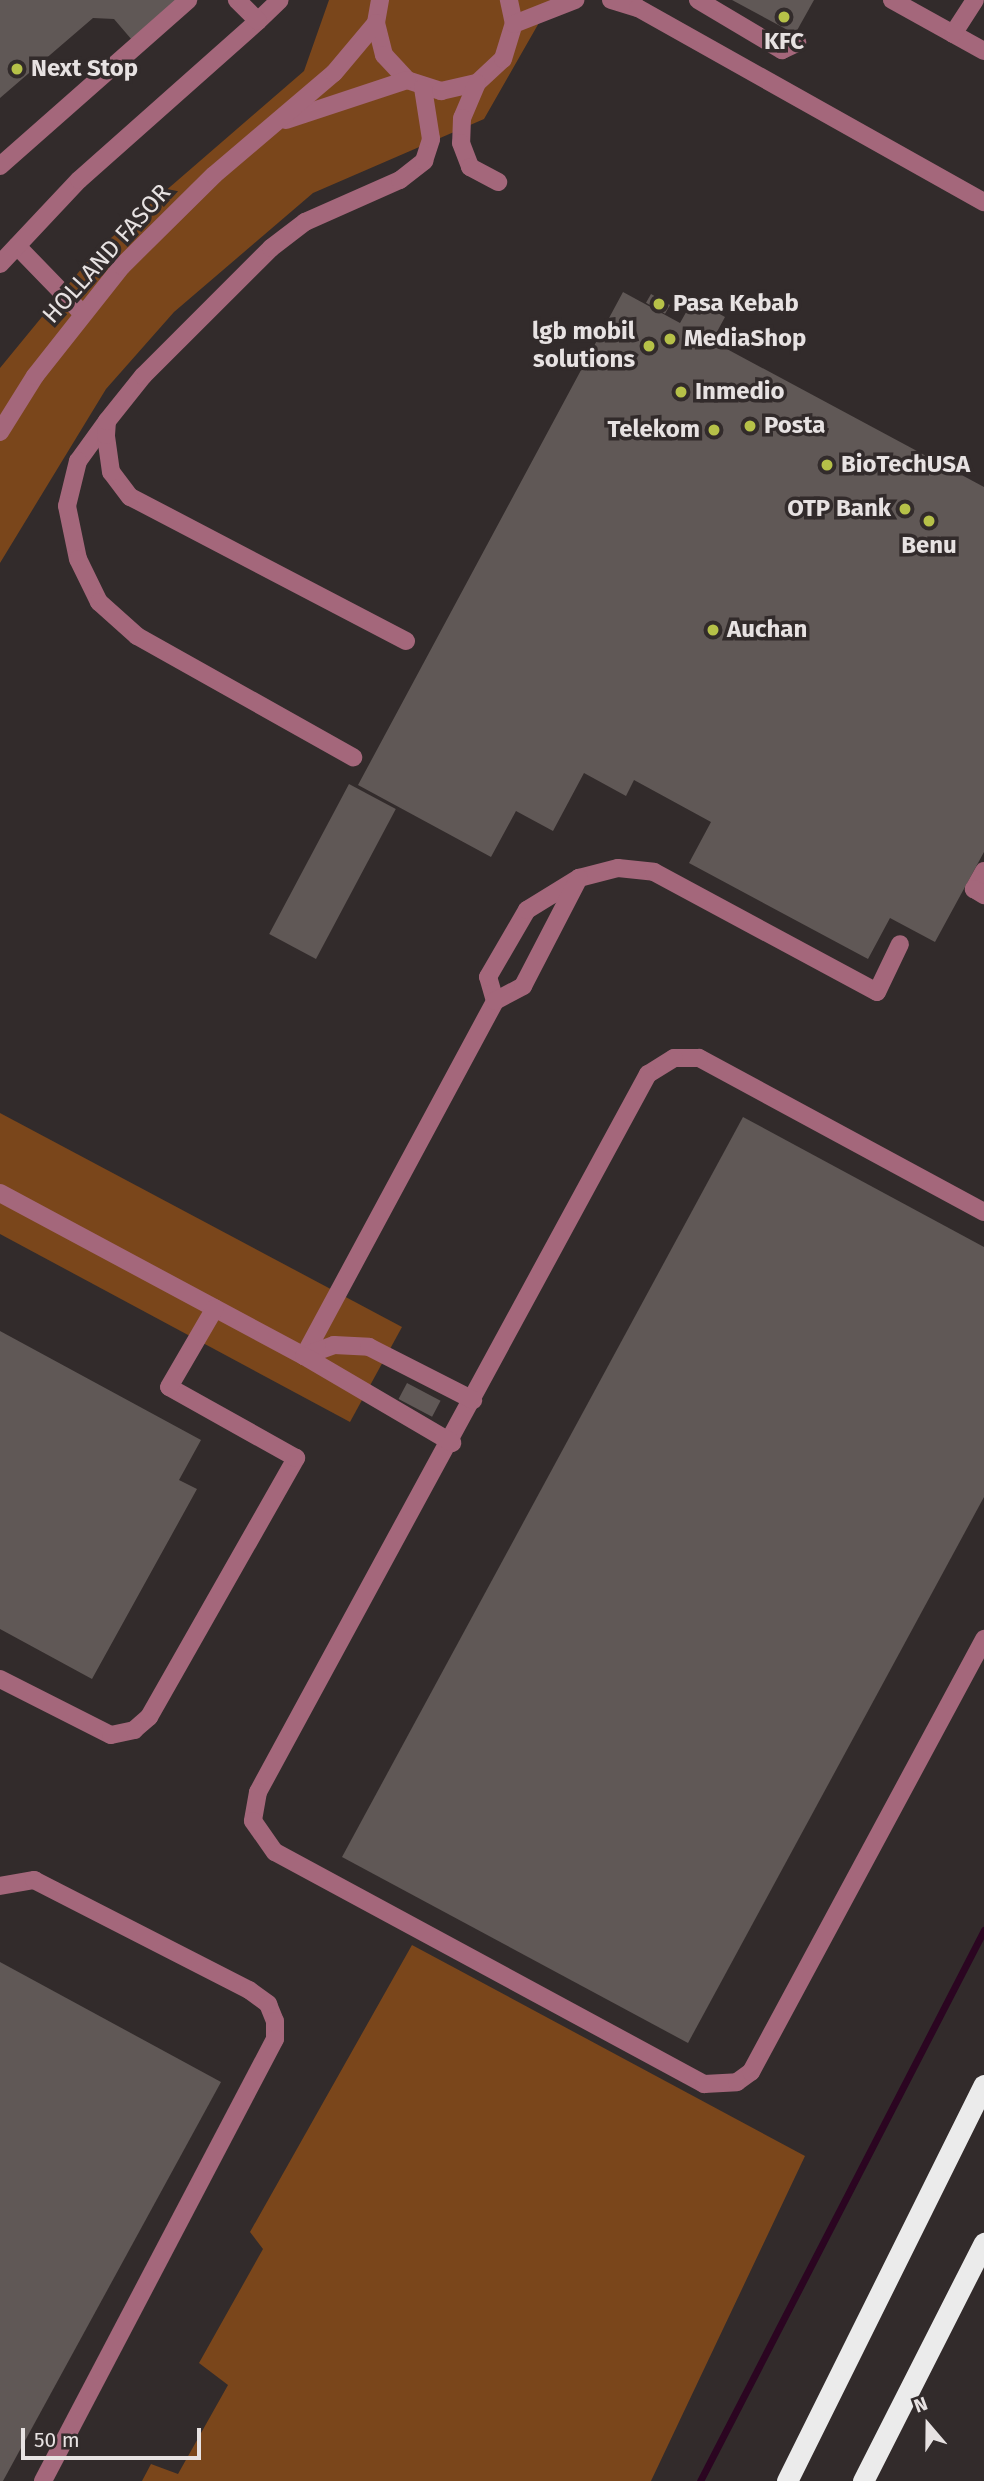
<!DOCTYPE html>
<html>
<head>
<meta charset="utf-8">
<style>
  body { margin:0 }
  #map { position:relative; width:984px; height:2481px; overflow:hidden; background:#322b2b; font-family:"Fira Sans",sans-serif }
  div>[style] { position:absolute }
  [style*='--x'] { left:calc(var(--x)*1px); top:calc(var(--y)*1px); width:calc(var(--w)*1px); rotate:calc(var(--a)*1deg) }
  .green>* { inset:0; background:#7a461b }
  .stream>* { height:7px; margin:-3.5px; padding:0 3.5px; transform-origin:3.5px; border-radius:3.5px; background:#2b0521 }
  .building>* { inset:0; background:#605856; transform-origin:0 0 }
  .minor>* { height:18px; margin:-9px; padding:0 9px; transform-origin:9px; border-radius:9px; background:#a4677b }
  .highway>* { height:21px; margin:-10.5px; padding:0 10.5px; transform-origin:10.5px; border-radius:10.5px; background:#ebebeb }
  .dots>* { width:19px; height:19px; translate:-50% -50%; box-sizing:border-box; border:4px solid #322b2b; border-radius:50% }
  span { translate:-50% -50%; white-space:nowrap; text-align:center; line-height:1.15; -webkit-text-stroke:7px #322b2b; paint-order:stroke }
  .poi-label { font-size:24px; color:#e7e2e2; font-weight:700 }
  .left { translate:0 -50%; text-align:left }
  .right { translate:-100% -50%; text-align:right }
  .street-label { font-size:24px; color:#e7e2e2 }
  .north { position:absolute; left:893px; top:2390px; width:70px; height:70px; -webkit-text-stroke:5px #322b2b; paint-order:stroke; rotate:340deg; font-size:19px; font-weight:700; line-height:28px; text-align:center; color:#e7e2e2 }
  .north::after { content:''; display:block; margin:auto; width:24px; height:32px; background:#e7e2e2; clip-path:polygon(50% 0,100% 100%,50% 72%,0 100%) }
  .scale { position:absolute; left:21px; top:2428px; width:180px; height:32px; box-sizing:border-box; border:4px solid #e7e2e2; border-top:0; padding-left:9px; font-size:21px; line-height:24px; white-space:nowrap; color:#e7e2e2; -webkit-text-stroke:5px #322b2b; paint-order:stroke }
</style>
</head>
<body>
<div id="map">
  <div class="green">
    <i style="clip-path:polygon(329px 0,552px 0,484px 119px,313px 193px,174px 312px,106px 389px,0 563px,0 368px,96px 251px,304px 71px)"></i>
    <i style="clip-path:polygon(0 1113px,402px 1327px,350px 1422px,0 1234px)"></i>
    <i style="clip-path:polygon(412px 1945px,805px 2156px,651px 2481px,142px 2481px,151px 2464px,178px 2474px,228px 2385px,199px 2363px,263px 2249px,250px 2232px)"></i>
  </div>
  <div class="stream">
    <i style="--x:700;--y:2481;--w:620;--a:-62.73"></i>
  </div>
  <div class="building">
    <i style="clip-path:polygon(0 0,178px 0,132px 40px,114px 19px,93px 18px,0 98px)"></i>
    <i style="clip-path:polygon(732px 0,814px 0,795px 34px)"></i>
    <i style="clip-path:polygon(623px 292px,680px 323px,693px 300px,709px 308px,725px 317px,712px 341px,984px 487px,984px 852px,935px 942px,890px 918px,868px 959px,689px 863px,711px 822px,634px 780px,626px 796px,584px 773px,553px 831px,516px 811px,491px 857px,358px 785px)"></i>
    <i style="left:651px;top:294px;width:22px;height:10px;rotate:30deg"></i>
    <i style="left:349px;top:784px;width:53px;height:170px;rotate:28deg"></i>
    <i style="clip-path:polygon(743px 1117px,984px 1247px,984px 1497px,688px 2043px,342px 1857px)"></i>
    <i style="clip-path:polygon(0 1331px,201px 1440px,179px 1480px,197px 1489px,92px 1679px,0 1629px)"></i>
    <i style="left:407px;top:1383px;width:38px;height:18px;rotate:28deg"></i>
    <i style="clip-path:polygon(0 1962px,221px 2082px,3px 2481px,0 2481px)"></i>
  </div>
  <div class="minor">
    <i style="--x:380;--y:0;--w:23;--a:100"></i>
    <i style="--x:376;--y:23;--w:33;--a:76"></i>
    <i style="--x:384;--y:55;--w:34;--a:47"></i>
    <i style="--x:407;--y:80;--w:36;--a:18"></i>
    <i style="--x:441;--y:91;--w:37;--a:-13"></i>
    <i style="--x:477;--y:83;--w:35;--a:-43"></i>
    <i style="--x:503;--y:59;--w:37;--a:-73"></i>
    <i style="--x:514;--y:24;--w:25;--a:-102"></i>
    <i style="--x:611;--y:0;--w:28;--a:17"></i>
    <i style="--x:638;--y:8;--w:397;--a:29.3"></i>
    <i style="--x:698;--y:0;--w:98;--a:30.8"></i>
    <i style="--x:782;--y:50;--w:17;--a:-25"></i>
    <i style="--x:892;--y:0;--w:105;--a:29"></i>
    <i style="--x:258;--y:21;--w:30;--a:-44"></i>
    <i style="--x:514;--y:24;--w:66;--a:-21.5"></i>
    <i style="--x:953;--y:34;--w:40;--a:-57.1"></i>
    <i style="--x:477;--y:83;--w:38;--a:113"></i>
    <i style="--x:462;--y:118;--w:25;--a:92"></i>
    <i style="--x:461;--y:143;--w:26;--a:69"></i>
    <i style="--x:470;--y:167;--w:32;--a:28"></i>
    <i style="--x:286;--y:120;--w:127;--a:-18.3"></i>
    <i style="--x:0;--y:166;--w:251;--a:-41.4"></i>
    <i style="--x:17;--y:246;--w:93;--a:45.9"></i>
    <i style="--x:0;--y:264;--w:115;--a:-46.8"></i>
    <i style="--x:79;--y:180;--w:239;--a:-41.6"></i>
    <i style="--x:258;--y:21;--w:30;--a:-135"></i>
    <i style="--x:107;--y:421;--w:49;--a:125.9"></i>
    <i style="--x:78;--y:461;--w:46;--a:103.7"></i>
    <i style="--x:67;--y:506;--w:54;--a:78.3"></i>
    <i style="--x:78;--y:559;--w:48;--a:64"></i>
    <i style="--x:99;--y:602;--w:51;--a:41.8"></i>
    <i style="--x:137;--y:636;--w:248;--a:29.3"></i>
    <i style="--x:0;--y:432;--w:66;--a:-58"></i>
    <i style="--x:35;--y:376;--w:140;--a:-51.7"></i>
    <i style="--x:122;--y:266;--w:129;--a:-44.7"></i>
    <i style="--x:214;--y:175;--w:157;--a:-40.4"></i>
    <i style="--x:334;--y:73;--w:65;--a:-50"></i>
    <i style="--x:406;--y:641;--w:311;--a:-152.4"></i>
    <i style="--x:130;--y:497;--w:31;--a:-127"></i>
    <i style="--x:111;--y:472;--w:37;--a:-98"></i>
    <i style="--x:106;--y:435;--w:14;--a:-86"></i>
    <i style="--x:107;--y:421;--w:58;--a:-51.3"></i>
    <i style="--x:143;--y:376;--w:181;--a:-45"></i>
    <i style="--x:271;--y:248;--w:43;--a:-37.4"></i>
    <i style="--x:305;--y:222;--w:104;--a:-23.9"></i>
    <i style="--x:400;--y:180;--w:31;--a:-38"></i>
    <i style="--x:424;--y:161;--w:23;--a:-72"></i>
    <i style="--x:431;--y:139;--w:52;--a:-98.9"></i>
    <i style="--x:984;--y:871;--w:21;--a:119"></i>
    <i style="--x:974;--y:889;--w:12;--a:31"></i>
    <i style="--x:495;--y:1001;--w:25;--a:-106"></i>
    <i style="--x:488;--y:977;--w:78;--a:-59.8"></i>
    <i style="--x:527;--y:910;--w:61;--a:-31.6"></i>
    <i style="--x:579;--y:878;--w:40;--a:-14.4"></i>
    <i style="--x:618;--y:868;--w:36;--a:6"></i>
    <i style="--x:654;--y:872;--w:253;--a:28.3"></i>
    <i style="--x:877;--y:992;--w:53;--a:-64.4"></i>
    <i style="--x:0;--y:1193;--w:345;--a:28.2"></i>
    <i style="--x:304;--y:1356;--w:403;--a:-61.7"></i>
    <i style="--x:495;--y:1001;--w:32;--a:-28"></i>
    <i style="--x:523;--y:986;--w:122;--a:-62.6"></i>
    <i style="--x:984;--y:1212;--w:324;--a:-151.6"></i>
    <i style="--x:699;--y:1058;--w:25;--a:180"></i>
    <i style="--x:674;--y:1058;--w:31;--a:148"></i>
    <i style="--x:648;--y:1074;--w:817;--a:118.51"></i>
    <i style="--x:258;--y:1792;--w:29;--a:100"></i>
    <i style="--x:253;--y:1821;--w:38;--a:55"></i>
    <i style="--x:275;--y:1852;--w:488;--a:28.4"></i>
    <i style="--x:704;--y:2084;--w:33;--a:-3"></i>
    <i style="--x:737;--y:2082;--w:17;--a:-36"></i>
    <i style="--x:751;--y:2072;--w:492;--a:-61.7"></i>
    <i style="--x:304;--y:1356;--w:32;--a:-20"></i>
    <i style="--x:334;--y:1345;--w:35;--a:3"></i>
    <i style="--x:369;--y:1347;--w:117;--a:27"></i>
    <i style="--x:304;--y:1356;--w:172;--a:30.4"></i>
    <i style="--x:0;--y:1679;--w:124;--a:26.8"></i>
    <i style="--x:111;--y:1735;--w:24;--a:-12"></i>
    <i style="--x:134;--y:1730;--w:20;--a:-41"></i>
    <i style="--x:149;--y:1717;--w:298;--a:-60.4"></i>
    <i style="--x:296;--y:1458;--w:145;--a:-150.8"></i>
    <i style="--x:169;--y:1387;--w:91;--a:-59.8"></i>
    <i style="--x:0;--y:1886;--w:35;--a:-10"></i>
    <i style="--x:34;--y:1880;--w:242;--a:27.1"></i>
    <i style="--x:249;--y:1990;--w:24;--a:36"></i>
    <i style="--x:268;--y:2004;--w:18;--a:68"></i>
    <i style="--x:275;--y:2021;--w:18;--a:90"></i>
    <i style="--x:275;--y:2039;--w:499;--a:117.7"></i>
  </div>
  <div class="highway">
    <i style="--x:787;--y:2481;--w:442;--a:-63.6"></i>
    <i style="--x:863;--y:2481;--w:267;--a:-63.1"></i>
  </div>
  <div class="dots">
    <i style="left:784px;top:17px;background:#b6c148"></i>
    <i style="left:17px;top:69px;background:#b6c148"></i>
    <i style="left:659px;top:304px;background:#b6c148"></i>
    <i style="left:670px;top:339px;background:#b6c148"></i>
    <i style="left:649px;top:346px;background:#b6c148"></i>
    <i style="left:681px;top:392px;background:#b6c148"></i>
    <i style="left:750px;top:426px;background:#b6c148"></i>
    <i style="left:714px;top:430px;background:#b6c148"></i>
    <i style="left:827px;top:465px;background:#b6c148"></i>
    <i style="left:905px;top:509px;background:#b6c148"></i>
    <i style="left:929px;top:521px;background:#b6c148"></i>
    <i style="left:713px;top:630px;background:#b6c148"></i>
  </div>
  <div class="poi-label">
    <span style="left:784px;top:42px">KFC</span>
    <span class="left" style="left:31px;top:69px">Next Stop</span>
    <span class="left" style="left:673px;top:304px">Pasa Kebab</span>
    <span class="right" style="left:635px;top:346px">lgb mobil<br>solutions</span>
    <span class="left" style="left:684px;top:339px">MediaShop</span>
    <span class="left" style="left:695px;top:392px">Inmedio</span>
    <span class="left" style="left:764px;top:426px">Posta</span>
    <span class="right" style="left:700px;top:430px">Telekom</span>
    <span class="left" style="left:841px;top:465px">BioTechUSA</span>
    <span class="right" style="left:891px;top:509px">OTP Bank</span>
    <span style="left:929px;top:546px">Benu</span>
    <span class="left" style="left:727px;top:630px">Auchan</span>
  </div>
  <div class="street-label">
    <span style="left:107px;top:254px;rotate:-48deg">HOLLAND FASOR</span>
  </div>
  <div class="north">N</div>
  <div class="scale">50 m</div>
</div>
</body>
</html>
